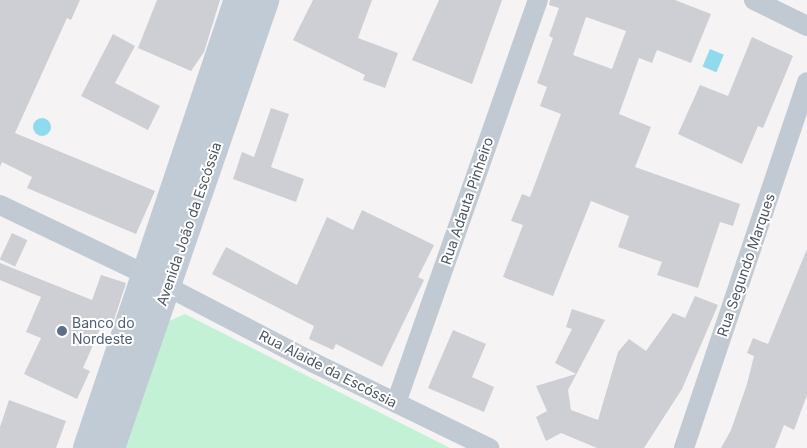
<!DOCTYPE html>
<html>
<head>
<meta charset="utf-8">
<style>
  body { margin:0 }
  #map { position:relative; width:807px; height:448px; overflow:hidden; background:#f5f3f3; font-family:Inter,sans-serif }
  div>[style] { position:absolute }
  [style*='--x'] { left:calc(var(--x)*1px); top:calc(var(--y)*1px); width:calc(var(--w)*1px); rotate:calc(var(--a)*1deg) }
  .green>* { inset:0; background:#c3f1d5 }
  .water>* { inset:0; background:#90daee; transform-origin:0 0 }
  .round { border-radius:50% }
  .building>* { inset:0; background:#cdcfd5; transform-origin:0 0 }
  .street>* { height:20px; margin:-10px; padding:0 10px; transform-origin:10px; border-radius:10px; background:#c1cad2 }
  .secondary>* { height:28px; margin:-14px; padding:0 14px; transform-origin:14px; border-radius:14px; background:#c1cbd6 }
  .dots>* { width:14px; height:14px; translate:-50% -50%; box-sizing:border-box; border:2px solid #fff; border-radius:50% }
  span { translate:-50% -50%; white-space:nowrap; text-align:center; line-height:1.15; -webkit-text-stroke:4px #fff; paint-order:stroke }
  .street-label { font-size:14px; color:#4a5661 }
  .service-label { font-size:14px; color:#4e5e75 }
  .left { translate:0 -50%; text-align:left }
</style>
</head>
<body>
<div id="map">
  <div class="green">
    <i style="clip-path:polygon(185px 314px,450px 448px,125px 448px,169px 321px)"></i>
  </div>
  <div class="water">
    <i style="left:710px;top:49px;width:15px;height:19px;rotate:23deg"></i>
    <i class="round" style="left:33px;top:118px;width:18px;height:18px"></i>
  </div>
  <div class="building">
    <i style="clip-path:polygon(0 0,80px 0,71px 20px,67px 18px,15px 133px,155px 191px,136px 234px,27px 188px,32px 177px,2px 162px,0 167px)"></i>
    <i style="clip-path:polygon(157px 0,220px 0,204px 52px,191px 71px,138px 48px)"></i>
    <i style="clip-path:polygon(313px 0,372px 0,358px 38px,398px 53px,385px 88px,363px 80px,365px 75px,293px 40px)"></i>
    <i style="clip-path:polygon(439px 0,502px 0,472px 84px,412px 60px)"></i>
    <i style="clip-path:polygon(evenodd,550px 0,675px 0,711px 14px,691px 63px,657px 50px,652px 63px,639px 58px,619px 114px,651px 127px,635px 167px,740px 204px,733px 226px,720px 222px,698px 288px,657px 275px,662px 262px,618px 247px,629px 216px,591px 201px,553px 296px,503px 277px,523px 225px,511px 221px,522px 194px,530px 197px,561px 114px,540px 106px,547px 87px,537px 83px,553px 38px,549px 36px,559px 8px,549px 5px,550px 0,586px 17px,626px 31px,612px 69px,573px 55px,586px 17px)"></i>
    <i style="clip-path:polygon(113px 34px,135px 46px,115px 83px,160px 106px,148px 130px,81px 96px)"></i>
    <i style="clip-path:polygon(752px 37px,793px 56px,763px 128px,758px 126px,742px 164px,678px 134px,700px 85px,728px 96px)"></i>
    <i style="clip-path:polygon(271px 108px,289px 114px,271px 167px,304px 179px,296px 202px,233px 179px,242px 152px,254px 157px)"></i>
    <i style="clip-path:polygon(362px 210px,434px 245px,418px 277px,424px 280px,382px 367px,336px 344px,333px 350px,309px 339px,314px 326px,212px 274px,226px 247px,297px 285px,327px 217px,353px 230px)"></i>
    <i style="left:12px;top:233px;width:17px;height:29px;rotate:25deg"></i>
    <i style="clip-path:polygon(807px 249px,807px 395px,794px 430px,784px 425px,775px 448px,721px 448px,731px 430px,747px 384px,754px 356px,747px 353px,753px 338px,768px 344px)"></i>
    <i style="clip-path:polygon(0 263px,92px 300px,101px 275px,126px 283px,113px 323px,104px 320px,83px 368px,90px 371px,77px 399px,24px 374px,41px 338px,26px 332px,41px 297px,0 280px)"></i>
    <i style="clip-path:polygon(695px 296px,718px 305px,682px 389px,644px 448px,597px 448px,561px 433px,546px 441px,536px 417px,547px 411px,536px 386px,576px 374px,555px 363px,572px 329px,566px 327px,572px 309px,605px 320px,568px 390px,571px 410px,598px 420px,618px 352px,629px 339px,646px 351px,673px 313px,685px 318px)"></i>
    <i style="clip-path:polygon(453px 330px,486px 344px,472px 377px,494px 387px,484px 412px,428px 388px)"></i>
    <i style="clip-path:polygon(9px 400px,66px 421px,56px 448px,0 448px,0 427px)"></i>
  </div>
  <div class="street">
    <i style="--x:754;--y:0;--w:59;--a:26.1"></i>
    <i style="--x:0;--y:205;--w:163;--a:25.5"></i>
    <i style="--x:168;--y:287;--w:165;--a:27.5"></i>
    <i style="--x:314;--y:363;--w:195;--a:25.9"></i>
    <i style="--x:396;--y:403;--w:427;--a:-70.6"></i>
    <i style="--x:684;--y:448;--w:386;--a:-71.4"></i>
  </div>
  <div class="secondary">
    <i style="--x:87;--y:448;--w:473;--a:-71.4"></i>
    <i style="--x:111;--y:448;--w:474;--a:-71"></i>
  </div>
  <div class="dots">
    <i style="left:62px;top:331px;background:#5c6f8a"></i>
  </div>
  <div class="street-label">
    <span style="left:467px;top:201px;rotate:-71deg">Rua Adauta Pinheiro</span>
    <span style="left:189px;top:224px;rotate:-71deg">Avenida João da Escóssia</span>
    <span style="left:746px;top:265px;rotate:-71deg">Rua Segundo Marques</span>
    <span style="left:328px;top:369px;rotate:27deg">Rua Alaide da Escóssia</span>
  </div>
  <div class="service-label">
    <span class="left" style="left:72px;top:331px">Banco do<br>Nordeste</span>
  </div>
</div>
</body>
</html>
